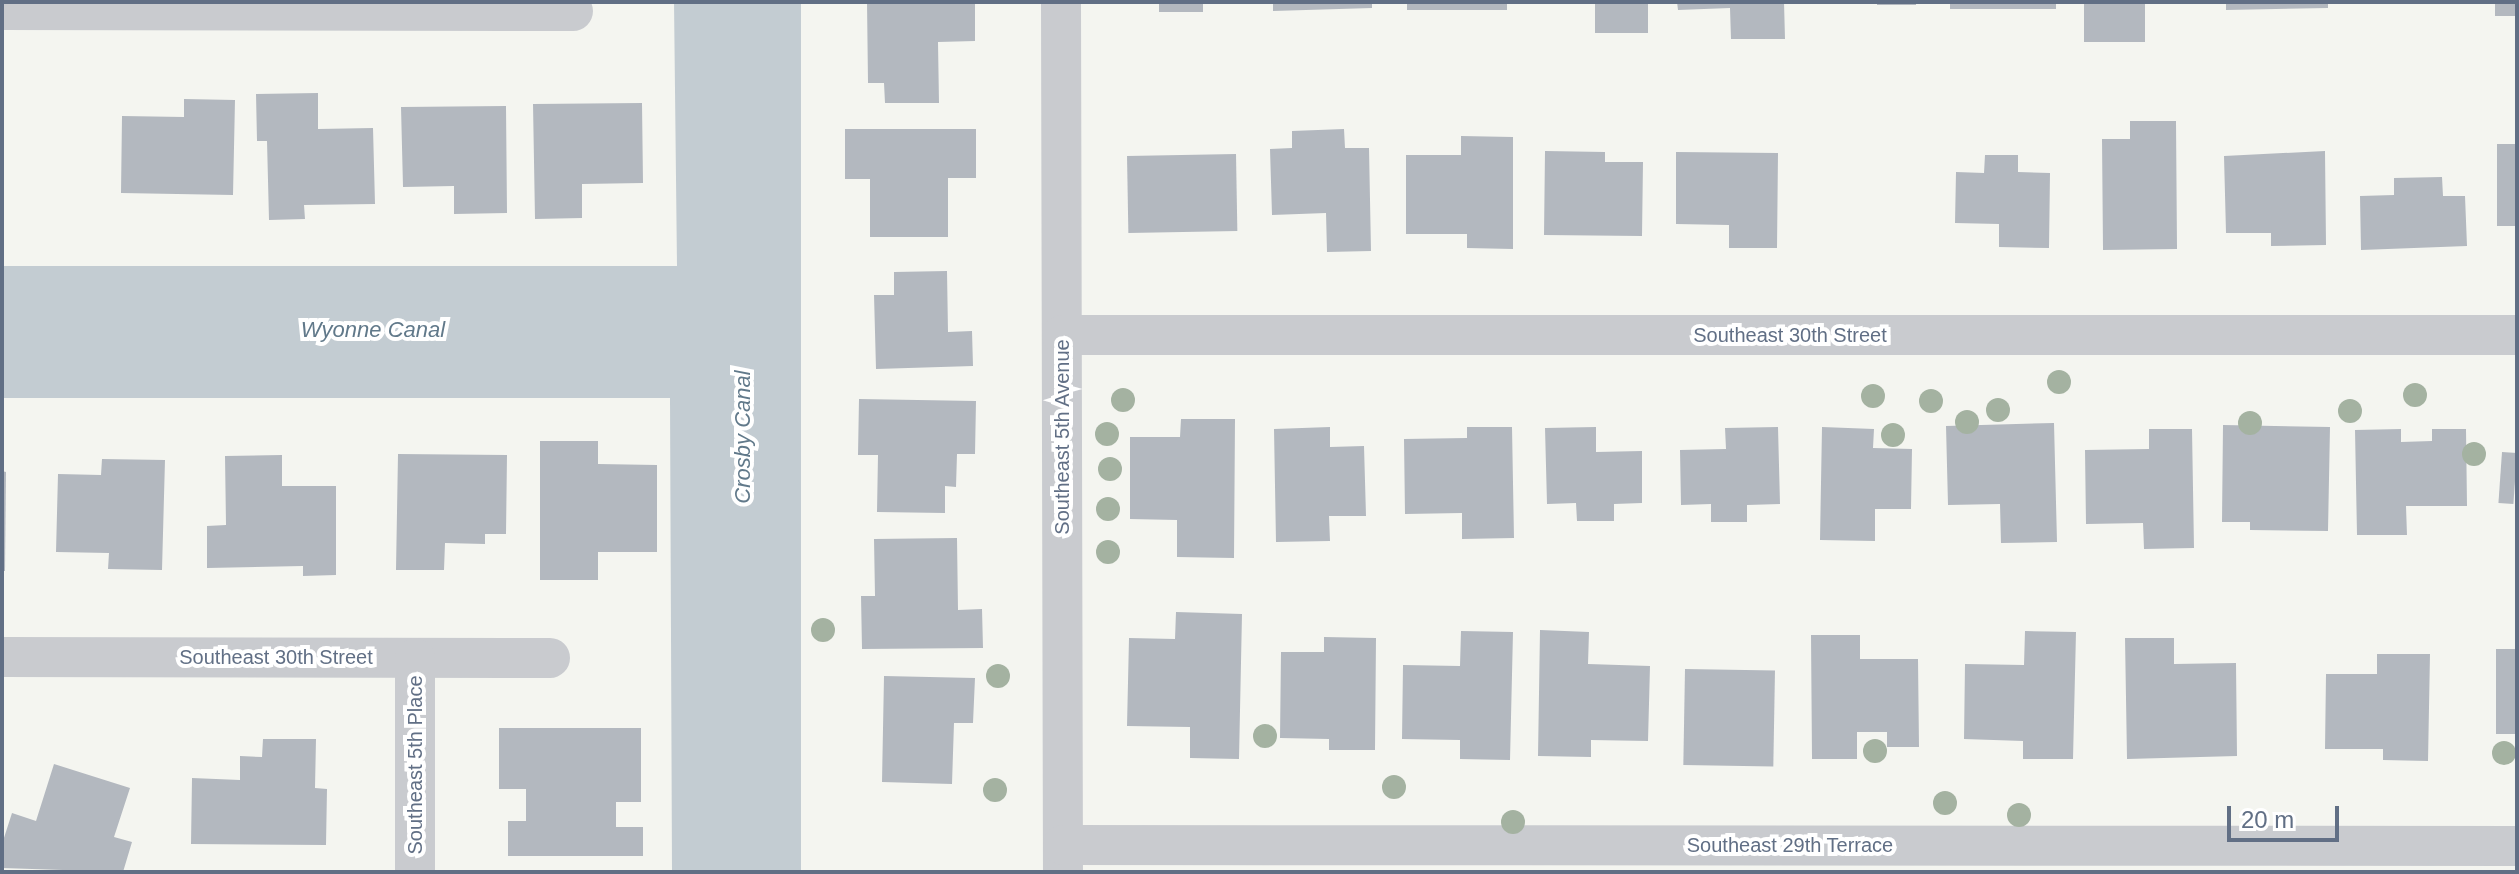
<!DOCTYPE html>
<html>
<head>
<meta charset="utf-8">
<style>
  body { margin:0 }
  #map { position:relative; width:2519px; height:874px; overflow:hidden; background:#f4f5f0; font-family:Arial,sans-serif }
  div>[style] { position:absolute }
  [style*='--x'] { left:calc(var(--x)*1px); top:calc(var(--y)*1px); width:calc(var(--w)*1px); rotate:calc(var(--a)*1deg) }
  .water>* { inset:0; background:#c3ccd2 }
  .building>* { inset:0; background:#b3b8bf; transform-origin:0 0 }
  .minor>* { height:40px; margin:-20px; padding:0 20px; transform-origin:20px; border-radius:20px; background:#c9cbcf }
  .trees>* { width:24px; height:24px; margin:-12px; border-radius:50%; background:#a4b2a1 }
  span { translate:-50% -50%; white-space:nowrap; text-align:center; line-height:1.15; -webkit-text-stroke:8px #fff; paint-order:stroke }
  .street-label { font-size:20px; color:#616f85 }
  .water-label { font-size:22px; color:#61798a; font-style:italic }
  .frame { position:absolute; inset:0; border:4px solid #616f85; pointer-events:none }
  .scale { position:absolute; left:2227px; top:806px; width:112px; height:36px; box-sizing:border-box; border:4px solid #616f85; border-top:0; padding-left:10px; font-size:24px; line-height:28px; white-space:nowrap; color:#616f85; -webkit-text-stroke:6px #fff; paint-order:stroke }
</style>
</head>
<body>
<div id="map">
  <div class="water">
    <i style="clip-path:polygon(674px 2px,801px 2px,801px 872px,672px 872px,670px 398px,2px 398px,2px 266px,677px 266px)"></i>
  </div>
  <div class="building">
    <i style="clip-path:polygon(867px 2px,975px 2px,975px 41px,938px 42px,939px 103px,885px 103px,884px 83px,868px 83px)"></i>
    <i style="left:1159px;top:2px;width:44px;height:10px"></i>
    <i style="clip-path:polygon(1273px 2px,1372px 2px,1372px 8px,1273px 11px)"></i>
    <i style="left:1407px;top:2px;width:100px;height:8px"></i>
    <i style="left:1595px;top:2px;width:53px;height:31px"></i>
    <i style="clip-path:polygon(1677px 2px,1784px 2px,1785px 39px,1731px 39px,1730px 8px,1678px 10px)"></i>
    <i style="left:1877px;top:2px;width:39px;height:3px"></i>
    <i style="left:1950px;top:2px;width:106px;height:7px"></i>
    <i style="left:2084px;top:2px;width:61px;height:40px"></i>
    <i style="clip-path:polygon(2226px 2px,2328px 2px,2328px 8px,2226px 10px)"></i>
    <i style="left:2495px;top:2px;width:22px;height:14px"></i>
    <i style="clip-path:polygon(318px 93px,318px 129px,373px 128px,375px 204px,304px 205px,305px 219px,269px 220px,267px 141px,257px 141px,256px 94px)"></i>
    <i style="clip-path:polygon(184px 99px,235px 100px,233px 195px,121px 193px,122px 116px,184px 117px)"></i>
    <i style="clip-path:polygon(642px 103px,643px 183px,582px 184px,582px 218px,535px 219px,533px 104px)"></i>
    <i style="clip-path:polygon(506px 106px,507px 213px,454px 214px,454px 186px,403px 187px,401px 107px)"></i>
    <i style="clip-path:polygon(2130px 121px,2176px 121px,2177px 249px,2103px 250px,2102px 139px,2130px 139px)"></i>
    <i style="clip-path:polygon(845px 129px,976px 129px,976px 178px,948px 178px,948px 237px,870px 237px,870px 179px,845px 179px)"></i>
    <i style="clip-path:polygon(1344px 129px,1345px 148px,1369px 148px,1371px 251px,1327px 252px,1326px 213px,1272px 215px,1270px 149px,1292px 148px,1292px 131px)"></i>
    <i style="clip-path:polygon(1461px 136px,1513px 137px,1513px 249px,1467px 248px,1467px 234px,1406px 234px,1406px 155px,1461px 155px)"></i>
    <i style="left:2497px;top:144px;width:20px;height:82px"></i>
    <i style="clip-path:polygon(1545px 151px,1605px 152px,1605px 162px,1643px 162px,1642px 236px,1544px 235px)"></i>
    <i style="clip-path:polygon(2325px 151px,2326px 245px,2271px 246px,2271px 233px,2226px 233px,2224px 156px)"></i>
    <i style="clip-path:polygon(1676px 152px,1778px 153px,1777px 248px,1729px 248px,1729px 225px,1676px 224px)"></i>
    <i style="left:1236px;top:154px;width:77px;height:109px;rotate:89deg"></i>
    <i style="clip-path:polygon(1985px 155px,2018px 155px,2018px 172px,2050px 173px,2049px 248px,1999px 247px,1999px 224px,1955px 223px,1956px 172px,1984px 173px)"></i>
    <i style="clip-path:polygon(2442px 177px,2443px 196px,2465px 196px,2467px 246px,2361px 250px,2360px 196px,2394px 195px,2394px 178px)"></i>
    <i style="clip-path:polygon(947px 271px,948px 332px,972px 331px,973px 366px,876px 369px,874px 295px,894px 295px,894px 272px)"></i>
    <i style="clip-path:polygon(859px 399px,976px 401px,975px 454px,957px 454px,956px 487px,945px 486px,945px 513px,877px 512px,878px 455px,858px 455px)"></i>
    <i style="clip-path:polygon(1181px 419px,1235px 419px,1234px 558px,1177px 557px,1177px 520px,1130px 519px,1130px 437px,1180px 437px)"></i>
    <i style="clip-path:polygon(2054px 423px,2057px 542px,2001px 543px,2000px 504px,1948px 505px,1946px 426px)"></i>
    <i style="clip-path:polygon(2223px 425px,2330px 427px,2328px 531px,2250px 530px,2250px 522px,2222px 522px)"></i>
    <i style="clip-path:polygon(1330px 427px,1330px 447px,1364px 446px,1366px 516px,1329px 516px,1330px 541px,1276px 542px,1274px 429px)"></i>
    <i style="clip-path:polygon(1467px 427px,1512px 427px,1514px 538px,1462px 539px,1462px 513px,1405px 514px,1404px 439px,1467px 438px)"></i>
    <i style="clip-path:polygon(1596px 427px,1596px 452px,1642px 451px,1642px 503px,1614px 504px,1614px 521px,1577px 521px,1576px 503px,1547px 504px,1545px 428px)"></i>
    <i style="clip-path:polygon(1778px 427px,1780px 504px,1747px 505px,1747px 522px,1711px 522px,1711px 504px,1681px 505px,1680px 450px,1726px 449px,1725px 428px)"></i>
    <i style="clip-path:polygon(1822px 427px,1874px 429px,1873px 448px,1912px 449px,1911px 509px,1875px 509px,1875px 541px,1820px 540px)"></i>
    <i style="clip-path:polygon(2149px 429px,2192px 429px,2194px 548px,2144px 549px,2143px 523px,2086px 524px,2085px 450px,2149px 449px)"></i>
    <i style="clip-path:polygon(2401px 429px,2401px 442px,2432px 441px,2432px 429px,2466px 429px,2467px 506px,2406px 506px,2407px 535px,2357px 535px,2355px 430px)"></i>
    <i style="clip-path:polygon(540px 441px,598px 441px,598px 464px,657px 465px,657px 552px,598px 552px,598px 580px,540px 580px)"></i>
    <i style="left:2502px;top:452px;width:15px;height:51px;rotate:4deg"></i>
    <i style="clip-path:polygon(398px 454px,507px 455px,506px 534px,485px 534px,485px 544px,445px 543px,444px 570px,396px 570px)"></i>
    <i style="clip-path:polygon(282px 455px,282px 486px,336px 486px,336px 575px,303px 576px,303px 566px,207px 568px,207px 526px,226px 525px,225px 456px)"></i>
    <i style="clip-path:polygon(102px 459px,165px 460px,162px 570px,108px 569px,109px 553px,56px 552px,58px 474px,101px 475px)"></i>
    <i style="clip-path:polygon(2px 471px,6px 472px,5px 571px,2px 571px)"></i>
    <i style="clip-path:polygon(957px 538px,958px 610px,982px 609px,983px 648px,862px 649px,861px 596px,875px 596px,874px 539px)"></i>
    <i style="clip-path:polygon(1176px 612px,1242px 614px,1239px 759px,1190px 758px,1190px 727px,1127px 726px,1129px 638px,1175px 639px)"></i>
    <i style="clip-path:polygon(1540px 630px,1589px 632px,1588px 664px,1650px 666px,1648px 741px,1591px 740px,1591px 757px,1538px 756px)"></i>
    <i style="clip-path:polygon(1461px 631px,1513px 632px,1510px 760px,1460px 759px,1460px 740px,1402px 739px,1403px 665px,1460px 666px)"></i>
    <i style="clip-path:polygon(2025px 631px,2076px 632px,2073px 759px,2023px 759px,2023px 741px,1964px 739px,1965px 664px,2024px 665px)"></i>
    <i style="clip-path:polygon(1811px 635px,1860px 635px,1860px 659px,1918px 659px,1919px 747px,1887px 747px,1887px 732px,1857px 732px,1857px 759px,1812px 759px)"></i>
    <i style="clip-path:polygon(1324px 637px,1376px 638px,1375px 750px,1329px 750px,1329px 739px,1280px 738px,1281px 652px,1324px 652px)"></i>
    <i style="clip-path:polygon(2125px 638px,2174px 638px,2174px 664px,2236px 663px,2237px 756px,2127px 759px)"></i>
    <i style="left:2496px;top:649px;width:21px;height:85px"></i>
    <i style="clip-path:polygon(2377px 654px,2430px 654px,2428px 761px,2383px 760px,2383px 749px,2325px 749px,2326px 674px,2377px 674px)"></i>
    <i style="left:1685px;top:669px;width:90px;height:96px;rotate:1deg"></i>
    <i style="clip-path:polygon(884px 676px,975px 678px,973px 723px,954px 723px,952px 784px,882px 782px)"></i>
    <i style="clip-path:polygon(499px 728px,641px 728px,641px 802px,616px 802px,616px 827px,643px 827px,643px 856px,508px 856px,508px 821px,526px 821px,526px 789px,499px 789px)"></i>
    <i style="clip-path:polygon(263px 739px,316px 739px,315px 788px,327px 789px,326px 845px,191px 844px,192px 778px,240px 780px,240px 756px,262px 757px)"></i>
    <i style="clip-path:polygon(54px 764px,130px 788px,114px 837px,132px 842px,123px 872px,2px 868px,2px 844px,12px 813px,36px 821px)"></i>
  </div>
  <div class="minor">
    <i style="--x:1061;--y:2;--w:870;--a:89.87"></i>
    <i style="--x:2;--y:10;--w:571;--a:0.1"></i>
    <i style="--x:1062;--y:335;--w:1455;--a:0"></i>
    <i style="--x:2;--y:657;--w:548;--a:0.1"></i>
    <i style="--x:1063;--y:845;--w:1454;--a:0.04"></i>
    <i style="--x:415;--y:872;--w:214;--a:-90"></i>
  </div>
  <div class="trees">
    <i style="left:2059px;top:382px"></i>
    <i style="left:2415px;top:395px"></i>
    <i style="left:1873px;top:396px"></i>
    <i style="left:1123px;top:400px"></i>
    <i style="left:1931px;top:401px"></i>
    <i style="left:1998px;top:410px"></i>
    <i style="left:2350px;top:411px"></i>
    <i style="left:1967px;top:422px"></i>
    <i style="left:2250px;top:423px"></i>
    <i style="left:1107px;top:434px"></i>
    <i style="left:1893px;top:435px"></i>
    <i style="left:2474px;top:454px"></i>
    <i style="left:1110px;top:469px"></i>
    <i style="left:1108px;top:509px"></i>
    <i style="left:1108px;top:552px"></i>
    <i style="left:823px;top:630px"></i>
    <i style="left:998px;top:676px"></i>
    <i style="left:1265px;top:736px"></i>
    <i style="left:1875px;top:751px"></i>
    <i style="left:2504px;top:753px"></i>
    <i style="left:1394px;top:787px"></i>
    <i style="left:995px;top:790px"></i>
    <i style="left:1945px;top:803px"></i>
    <i style="left:2019px;top:815px"></i>
    <i style="left:1513px;top:822px"></i>
  </div>
  <div class="street-label">
    <span style="left:1790px;top:335px">Southeast 30th Street</span>
    <span style="left:1062px;top:437px;rotate:-90deg">Southeast 5th Avenue</span>
    <span style="left:276px;top:657px">Southeast 30th Street</span>
    <span style="left:415px;top:765px;rotate:-90deg">Southeast 5th Place</span>
    <span style="left:1790px;top:845px">Southeast 29th Terrace</span>
  </div>
  <div class="water-label">
    <span style="left:373px;top:330px">Wyonne Canal</span>
    <span style="left:743px;top:437px;rotate:-90deg">Crosby Canal</span>
  </div>
  <div class="frame"></div>
  <div class="scale">20 m</div>
</div>
</body>
</html>
